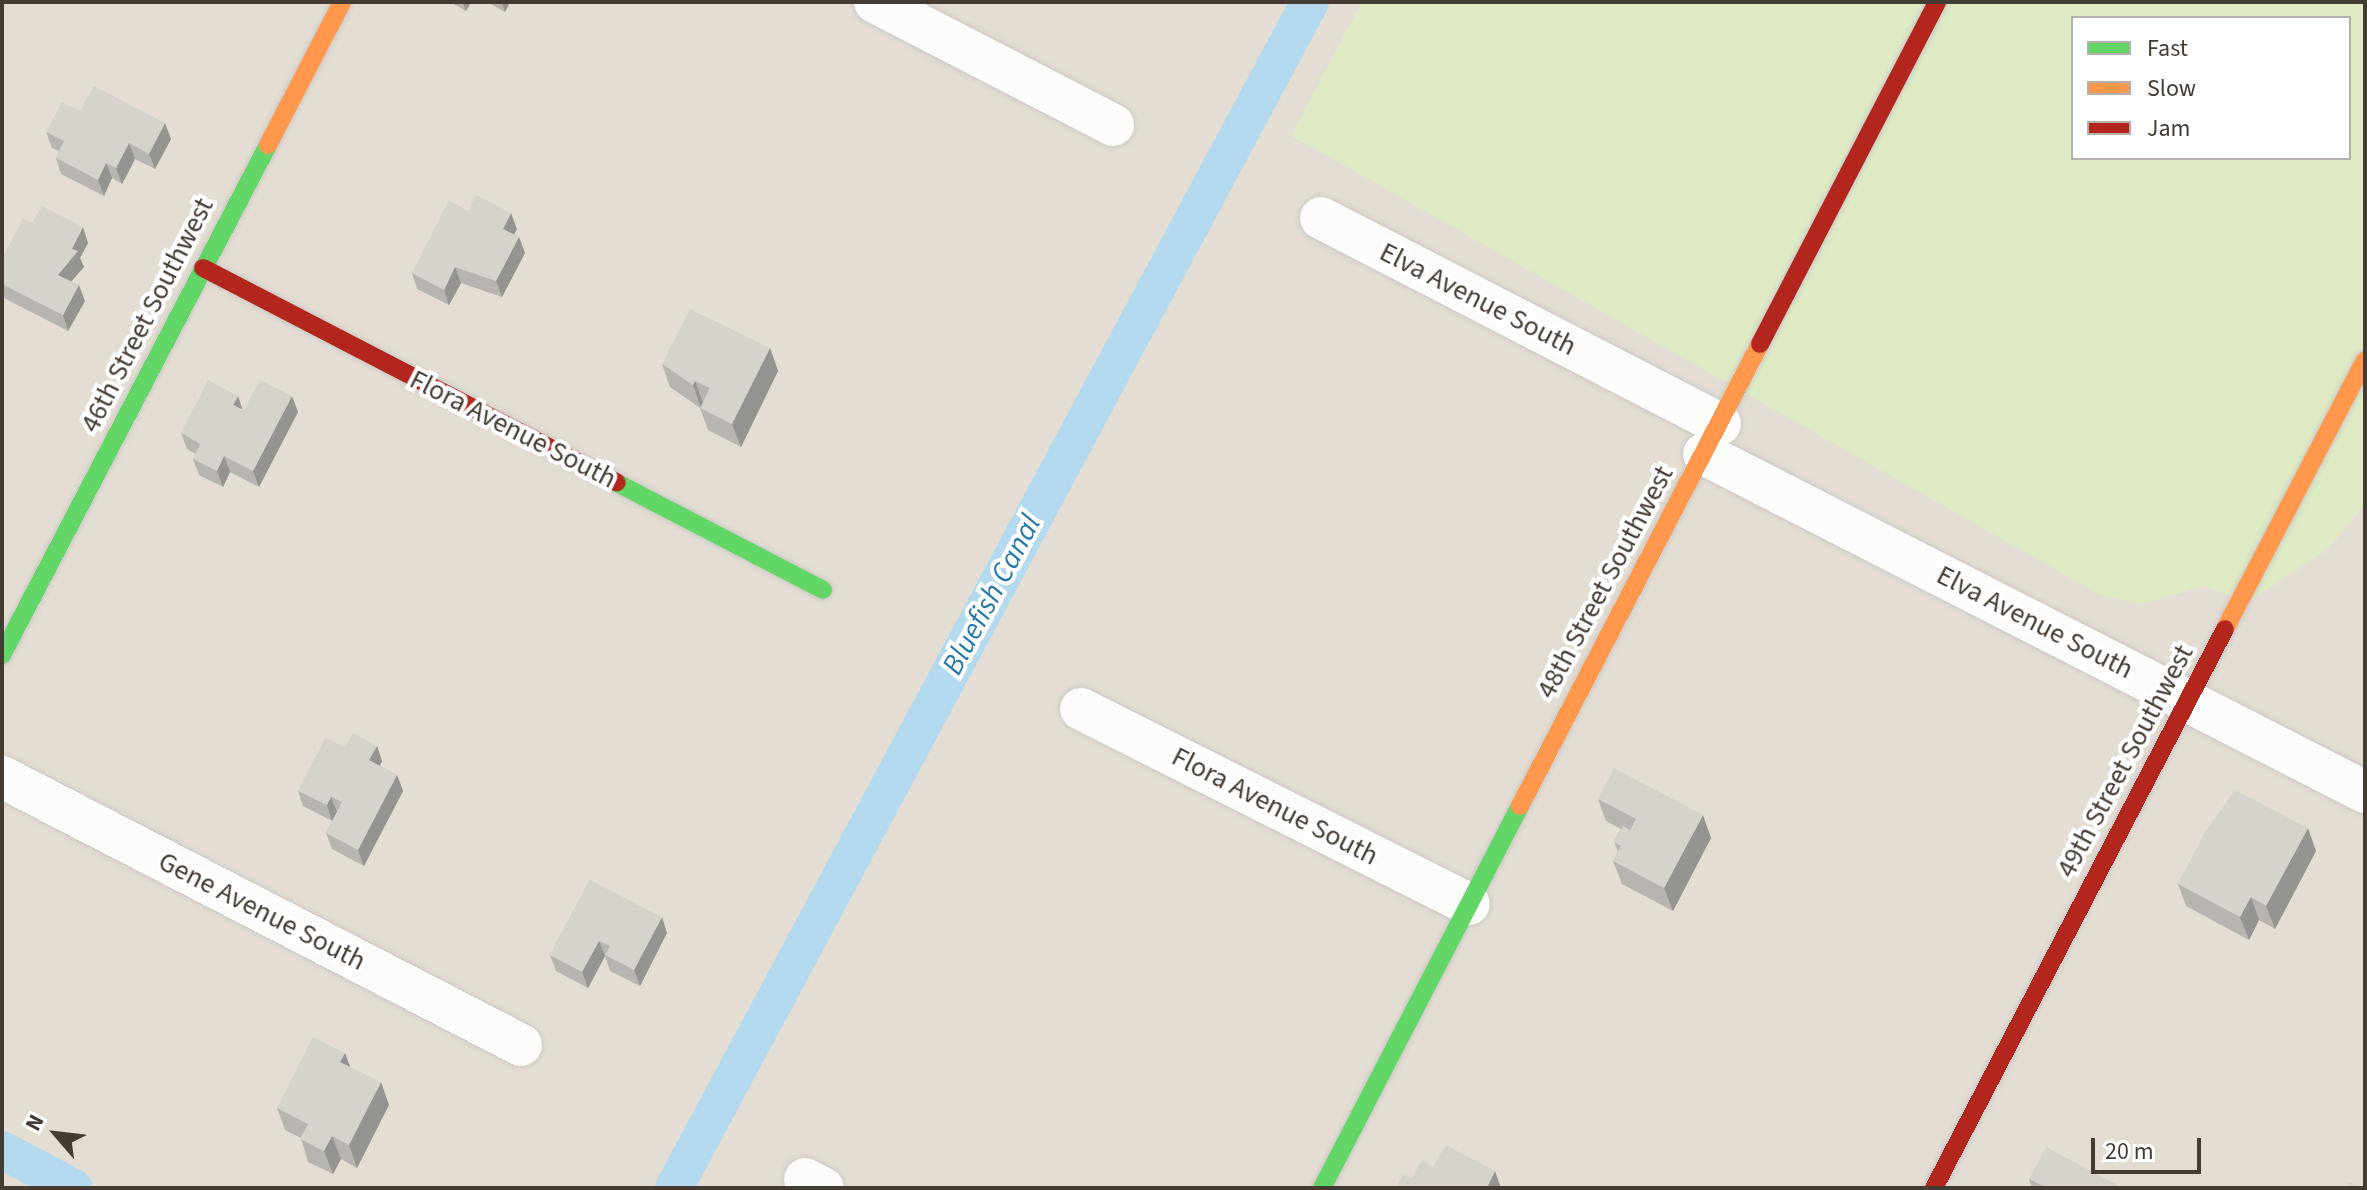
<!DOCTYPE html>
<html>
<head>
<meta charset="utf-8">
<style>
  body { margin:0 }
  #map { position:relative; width:2367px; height:1190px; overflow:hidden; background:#eeece6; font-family:"Source Sans 3",sans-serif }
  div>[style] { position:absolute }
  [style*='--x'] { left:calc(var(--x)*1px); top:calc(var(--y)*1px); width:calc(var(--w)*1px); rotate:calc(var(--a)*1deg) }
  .residential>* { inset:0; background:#e3ddd3 }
  .green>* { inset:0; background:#ddeac4 }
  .canal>* { height:38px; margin:-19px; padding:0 19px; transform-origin:19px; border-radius:19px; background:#b4daef }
  .roads { filter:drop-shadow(0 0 2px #ccc9c4) drop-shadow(0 0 2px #ccc9c4) }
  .street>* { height:42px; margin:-21px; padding:0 21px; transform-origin:21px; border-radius:21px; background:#fcfcfb }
  .fast>* { height:18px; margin:-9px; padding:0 9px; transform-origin:9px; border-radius:9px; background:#63d668 }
  .slow>* { height:18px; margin:-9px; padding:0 9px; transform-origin:9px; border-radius:9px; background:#ff974d }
  .jam>* { height:18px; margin:-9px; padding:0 9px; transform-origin:9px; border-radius:9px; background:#b3261e }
  .wall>* { inset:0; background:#b8b5b0 }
  .shaded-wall>* { inset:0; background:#969490 }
  .building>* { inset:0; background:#d6d3cd }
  span { translate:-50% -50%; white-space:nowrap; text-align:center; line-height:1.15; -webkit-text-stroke:8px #fff; paint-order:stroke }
  .street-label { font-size:28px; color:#443c33 }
  .water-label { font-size:30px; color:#277aab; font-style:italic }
  .frame { position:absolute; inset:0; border:4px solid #443c33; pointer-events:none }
  .legend { position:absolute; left:2071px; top:16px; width:280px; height:144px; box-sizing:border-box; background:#fff; border:2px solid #b4b1ad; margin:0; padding:10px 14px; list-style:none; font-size:24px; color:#443c33 }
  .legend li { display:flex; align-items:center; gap:16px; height:40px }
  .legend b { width:40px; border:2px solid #b4b1ad }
  .north { position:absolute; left:16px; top:1094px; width:80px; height:80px; -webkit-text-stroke:6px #fff; paint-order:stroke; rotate:298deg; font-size:22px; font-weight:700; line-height:32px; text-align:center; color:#443c33 }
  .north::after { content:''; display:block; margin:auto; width:28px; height:36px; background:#443c33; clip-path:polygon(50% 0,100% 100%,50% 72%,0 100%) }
  .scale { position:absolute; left:2091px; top:1138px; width:110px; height:36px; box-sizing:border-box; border:4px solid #443c33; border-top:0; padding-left:10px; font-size:24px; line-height:28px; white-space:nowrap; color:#443c33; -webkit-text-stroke:6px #fff; paint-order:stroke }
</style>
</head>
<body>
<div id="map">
  <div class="residential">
    <i style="clip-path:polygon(2px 2px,1362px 2px,1292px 136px,2141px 604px,2205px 586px,2248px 602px,2329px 548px,2365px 504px,2365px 1188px,2px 1188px)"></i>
  </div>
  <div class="green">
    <i style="clip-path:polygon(evenodd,1362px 2px,2365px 2px,2365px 504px,2329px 548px,2248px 602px,2205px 586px,2141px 604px,2102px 596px,1291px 135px,1362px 2px,2073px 18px,2349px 18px,2349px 158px,2073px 158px,2073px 18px)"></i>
  </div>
  <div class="canal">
    <i style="--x:2;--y:1150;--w:81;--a:27.8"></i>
    <i style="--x:674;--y:1188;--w:1346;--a:-61.8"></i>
  </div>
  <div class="roads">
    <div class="street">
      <i style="--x:875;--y:2;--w:268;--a:27.3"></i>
      <i style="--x:1321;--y:218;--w:449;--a:27.3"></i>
      <i style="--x:1704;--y:454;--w:742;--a:27.08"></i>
      <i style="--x:1081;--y:709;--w:434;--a:26.7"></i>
      <i style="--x:2;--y:777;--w:584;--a:27.31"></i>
      <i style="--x:805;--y:1179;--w:20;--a:27"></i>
    </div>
    <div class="fast">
      <i style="--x:617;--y:483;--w:232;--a:27.4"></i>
      <i style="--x:2;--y:655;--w:575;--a:-62.45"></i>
      <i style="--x:1322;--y:1188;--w:430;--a:-62.6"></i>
    </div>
    <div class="slow">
      <i style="--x:268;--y:145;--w:161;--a:-62.6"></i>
      <i style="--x:2225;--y:629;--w:303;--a:-62.5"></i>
      <i style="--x:1520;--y:806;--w:521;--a:-62.55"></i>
    </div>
    <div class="jam">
      <i style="--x:203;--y:268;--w:466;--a:27.4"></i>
      <i style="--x:1760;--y:344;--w:385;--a:-62.6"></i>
      <i style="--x:1934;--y:1188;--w:630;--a:-62.5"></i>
    </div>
  </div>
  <div class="wall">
    <i style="clip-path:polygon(450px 2px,471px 2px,466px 11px)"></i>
    <i style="clip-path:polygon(487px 2px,510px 2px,505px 12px)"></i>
    <i style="clip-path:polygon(46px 132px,171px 139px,155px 169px,135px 159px,122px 184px,112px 178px,104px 196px,61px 174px,56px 158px,59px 151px,52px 148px)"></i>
    <i style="clip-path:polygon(468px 211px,517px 229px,514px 234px,519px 237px,525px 253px,502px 297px,461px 283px,449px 305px,417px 289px,412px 273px)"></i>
    <i style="clip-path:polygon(32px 223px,88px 243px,80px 258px,84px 267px,71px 281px,85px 301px,68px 331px,2px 297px,2px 259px)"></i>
    <i style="clip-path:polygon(770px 348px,778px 371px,741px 447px,708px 430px,700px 408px,670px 387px,662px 364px)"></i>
    <i style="clip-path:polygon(243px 410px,298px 412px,259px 487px,230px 472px,223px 487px,199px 475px,193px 459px,196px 454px,187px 449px,181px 433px)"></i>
    <i style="clip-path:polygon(377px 746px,382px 761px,380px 766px,397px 775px,403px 791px,364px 866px,332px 849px,326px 833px,332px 821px,303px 806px,298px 791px,345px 747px)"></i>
    <i style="clip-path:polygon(1598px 799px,1711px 838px,1673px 911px,1622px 884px,1613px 861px,1618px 852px,1614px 842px,1621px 829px,1606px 821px)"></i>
    <i style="clip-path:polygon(2316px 851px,2275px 929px,2259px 920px,2249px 940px,2186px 906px,2178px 884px)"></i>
    <i style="clip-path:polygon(590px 880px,667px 933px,640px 986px,610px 971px,605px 956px,588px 988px,556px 971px,550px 955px)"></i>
    <i style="clip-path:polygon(345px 1053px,350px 1067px,389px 1105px,357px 1168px,341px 1159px,333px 1174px,308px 1162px,301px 1138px,285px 1130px,277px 1108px)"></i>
    <i style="clip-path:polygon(2029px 1179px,2123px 1188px,2032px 1188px)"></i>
  </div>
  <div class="shaded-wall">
    <i style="clip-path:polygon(463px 2px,471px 2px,466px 11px)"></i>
    <i style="clip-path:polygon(502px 2px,510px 2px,505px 12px)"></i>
    <i style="clip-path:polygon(165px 123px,171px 139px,155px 169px,149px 154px)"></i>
    <i style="clip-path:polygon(129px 143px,135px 159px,122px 184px,116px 168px)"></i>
    <i style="clip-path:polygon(106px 163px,112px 178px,104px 196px,98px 180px)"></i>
    <i style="clip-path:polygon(511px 213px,517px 229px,509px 244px,503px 229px)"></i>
    <i style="clip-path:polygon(83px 227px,88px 243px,80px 258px,84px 267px,64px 290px,58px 275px)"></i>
    <i style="clip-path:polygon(519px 237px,525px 253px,502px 297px,496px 281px)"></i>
    <i style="clip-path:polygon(455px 267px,461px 283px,449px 305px,444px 290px)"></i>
    <i style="clip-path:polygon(79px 285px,85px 301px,68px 331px,63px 315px)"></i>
    <i style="clip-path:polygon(770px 348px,778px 371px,741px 447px,732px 424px)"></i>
    <i style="clip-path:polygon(695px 381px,703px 403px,701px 408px,693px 385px)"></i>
    <i style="clip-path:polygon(238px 396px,243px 411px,233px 405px)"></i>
    <i style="clip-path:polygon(292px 396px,298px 412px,259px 487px,253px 471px)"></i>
    <i style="clip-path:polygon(224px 456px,230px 472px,223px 487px,217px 471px)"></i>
    <i style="clip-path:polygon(377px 746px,382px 761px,375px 776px,369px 760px)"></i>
    <i style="clip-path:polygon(397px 775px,403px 791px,364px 866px,358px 850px)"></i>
    <i style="clip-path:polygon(331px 797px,337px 812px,332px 821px,327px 805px)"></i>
    <i style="clip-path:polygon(1703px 815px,1711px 838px,1673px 911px,1664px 888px)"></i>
    <i style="clip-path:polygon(2308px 828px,2316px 851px,2275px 929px,2266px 906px)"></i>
    <i style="clip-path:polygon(2251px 897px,2259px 920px,2249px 940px,2240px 917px)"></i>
    <i style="clip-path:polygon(662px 917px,667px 933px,640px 986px,634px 970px)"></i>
    <i style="clip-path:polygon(599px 941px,605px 956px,588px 988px,582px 972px)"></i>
    <i style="clip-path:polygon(345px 1053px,353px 1075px,340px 1062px)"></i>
    <i style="clip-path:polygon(381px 1082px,389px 1105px,357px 1168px,349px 1145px)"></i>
    <i style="clip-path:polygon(332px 1136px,341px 1159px,333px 1174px,324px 1151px)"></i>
    <i style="clip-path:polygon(1495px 1171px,1501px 1188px,1486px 1188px)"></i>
  </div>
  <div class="building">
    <i style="clip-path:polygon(94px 86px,165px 123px,149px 154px,129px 143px,116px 168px,106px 163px,98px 180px,56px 158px,64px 141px,46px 132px,62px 102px,80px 111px)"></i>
    <i style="clip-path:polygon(476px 195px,511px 213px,503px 229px,519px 237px,496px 281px,455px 267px,444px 290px,412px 273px,449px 200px,468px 211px)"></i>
    <i style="clip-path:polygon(42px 206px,83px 227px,72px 249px,78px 251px,58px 275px,79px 285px,63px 315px,2px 284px,2px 259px,23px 218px,32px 223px)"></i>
    <i style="clip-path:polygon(690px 309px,770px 348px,732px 424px,700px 408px,710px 388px,695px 381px,693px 385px,662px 364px)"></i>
    <i style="clip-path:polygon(208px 380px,238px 396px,233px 405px,244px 410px,260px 380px,292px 396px,253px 471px,224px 456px,217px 471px,193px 459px,200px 444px,181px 433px)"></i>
    <i style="clip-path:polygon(353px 733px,377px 746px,369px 760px,397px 775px,358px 850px,326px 833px,342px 802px,331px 797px,327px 805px,298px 791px,325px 738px,345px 747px)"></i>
    <i style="clip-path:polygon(1614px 768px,1703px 815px,1664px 888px,1613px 861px,1621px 846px,1614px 842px,1623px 826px,1630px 830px,1636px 819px,1598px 799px)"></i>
    <i style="clip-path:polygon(2235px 790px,2308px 828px,2266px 906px,2251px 897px,2240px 917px,2178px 884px,2204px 834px)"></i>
    <i style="clip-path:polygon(590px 880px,662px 917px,634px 970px,605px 955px,610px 946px,599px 941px,582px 972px,550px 955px)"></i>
    <i style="clip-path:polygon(313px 1037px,345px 1053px,340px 1062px,381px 1082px,349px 1145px,332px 1136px,324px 1151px,300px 1139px,308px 1124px,277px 1108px)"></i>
    <i style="clip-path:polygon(1446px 1145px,1495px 1171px,1487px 1188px,1396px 1188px,1403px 1174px,1412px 1178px,1422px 1160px,1433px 1167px)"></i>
    <i style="clip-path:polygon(2046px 1147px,2123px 1188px,2047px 1188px,2029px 1179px)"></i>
    <i style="clip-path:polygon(2349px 1182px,2361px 1188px,2346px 1188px)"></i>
  </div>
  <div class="street-label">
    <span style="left:1478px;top:299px;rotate:27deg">Elva Avenue South</span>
    <span style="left:147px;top:315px;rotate:-63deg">46th Street Southwest</span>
    <span style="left:513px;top:429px;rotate:27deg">Flora Avenue South</span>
    <span style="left:1605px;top:582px;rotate:-62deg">48th Street Southwest</span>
    <span style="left:2035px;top:622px;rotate:27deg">Elva Avenue South</span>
    <span style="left:2125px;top:761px;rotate:-62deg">49th Street Southwest</span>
    <span style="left:1275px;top:806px;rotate:27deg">Flora Avenue South</span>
    <span style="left:262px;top:911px;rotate:27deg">Gene Avenue South</span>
  </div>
  <div class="water-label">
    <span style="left:992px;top:595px;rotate:-62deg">Bluefish Canal</span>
  </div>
  <div class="frame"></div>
  <ul class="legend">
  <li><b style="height:10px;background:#63d668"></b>Fast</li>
  <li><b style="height:10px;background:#ff974d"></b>Slow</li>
  <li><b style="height:10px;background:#b3261e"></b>Jam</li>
  </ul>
  <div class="north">N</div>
  <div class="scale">20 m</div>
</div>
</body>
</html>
